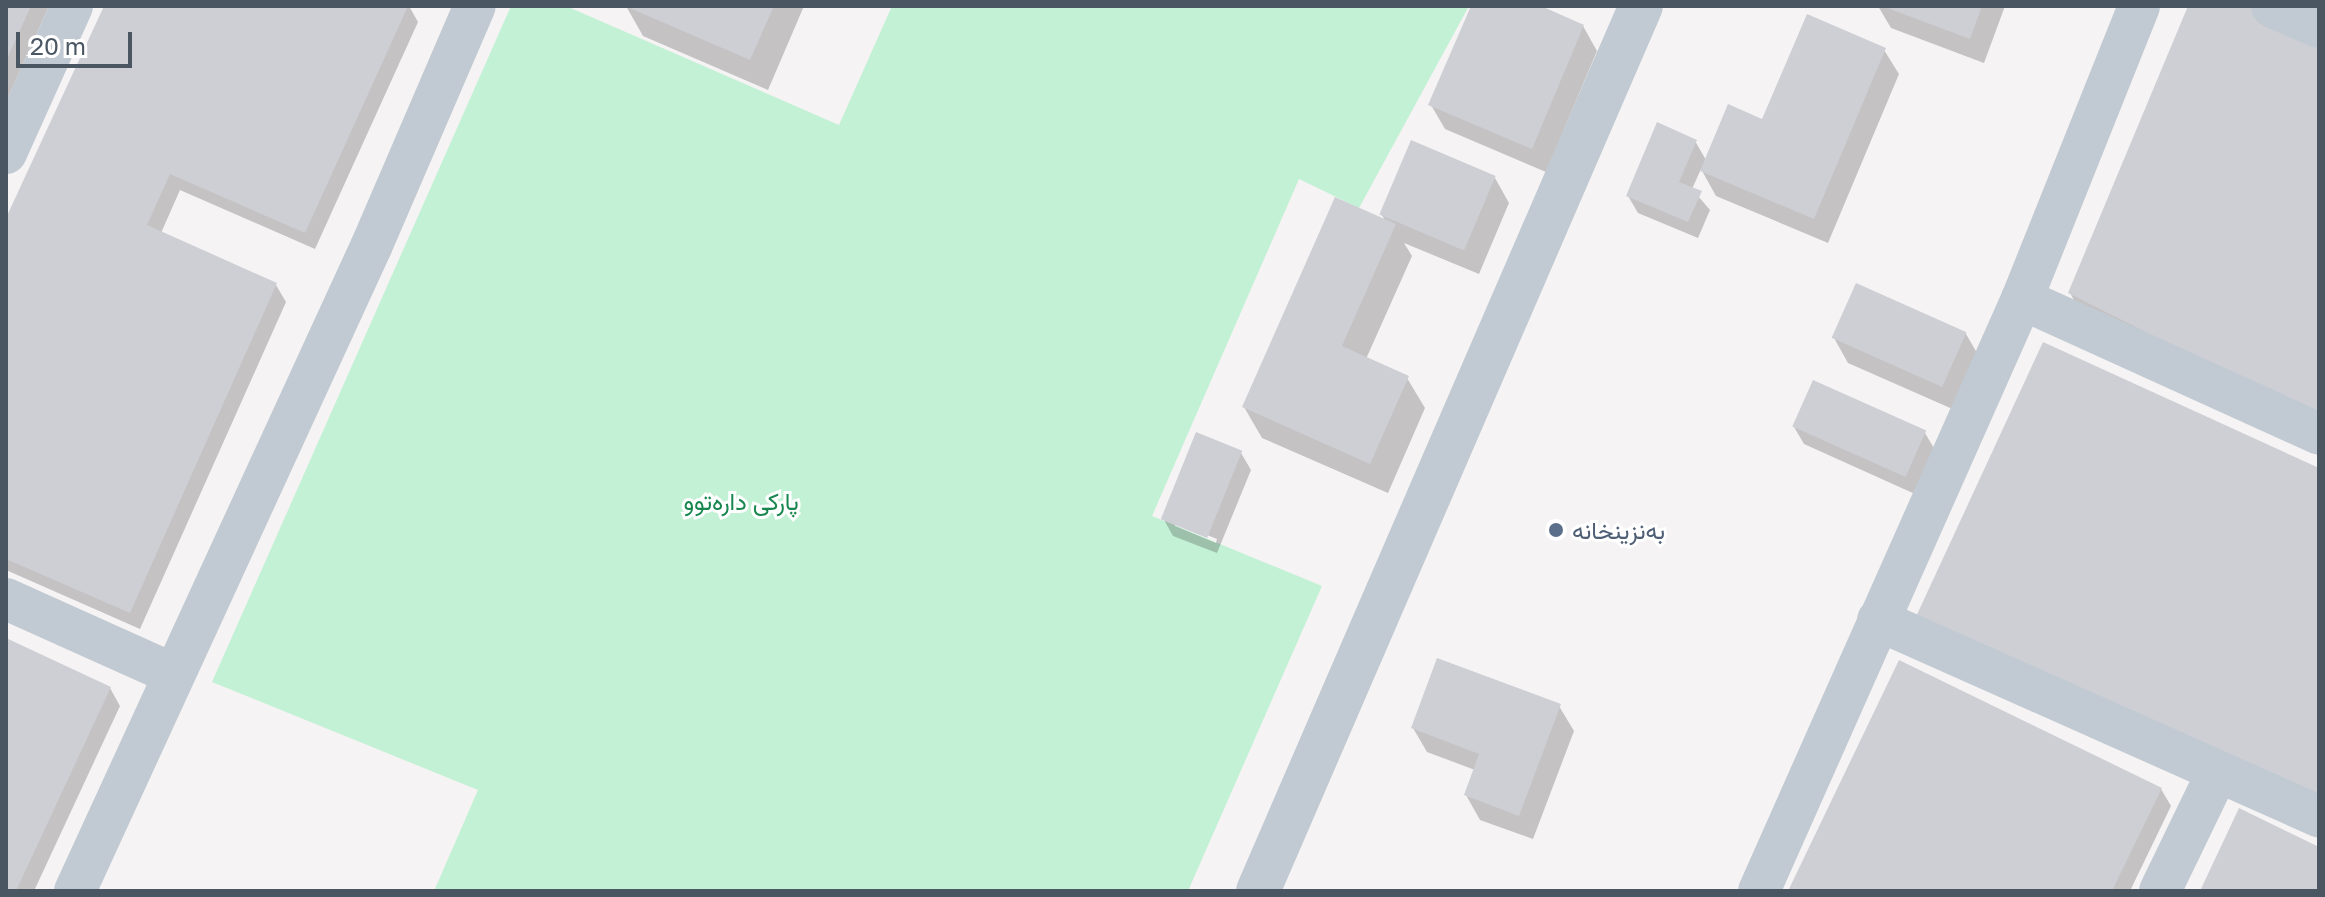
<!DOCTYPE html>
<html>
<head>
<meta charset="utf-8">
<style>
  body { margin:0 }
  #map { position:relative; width:2325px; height:897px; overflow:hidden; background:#f5f3f3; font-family:"Golos Text",Vazirmatn,sans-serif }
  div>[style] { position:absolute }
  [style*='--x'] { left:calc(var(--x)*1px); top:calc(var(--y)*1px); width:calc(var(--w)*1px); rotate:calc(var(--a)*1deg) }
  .green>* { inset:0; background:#c3f1d5 }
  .shadow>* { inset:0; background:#0003 }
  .building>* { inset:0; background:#cdcfd5; transform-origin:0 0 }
  .minor>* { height:42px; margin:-21px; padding:0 21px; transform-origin:21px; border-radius:21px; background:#c1cad2 }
  .tertiary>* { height:44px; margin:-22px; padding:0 22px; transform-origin:22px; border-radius:22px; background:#c1cad2 }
  .dots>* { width:22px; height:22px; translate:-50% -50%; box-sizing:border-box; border:4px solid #fff; border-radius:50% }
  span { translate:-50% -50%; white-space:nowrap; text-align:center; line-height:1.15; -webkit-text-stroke:6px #fff; paint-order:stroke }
  .park-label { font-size:24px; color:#17864f }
  .service-label { font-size:24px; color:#4e5e75 }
  .left { translate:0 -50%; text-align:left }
  .frame { position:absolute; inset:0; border:8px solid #4a5661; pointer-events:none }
  .scale { position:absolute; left:16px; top:32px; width:116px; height:36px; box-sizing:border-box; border:4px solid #4a5661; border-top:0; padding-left:10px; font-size:24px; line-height:28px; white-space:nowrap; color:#4a5661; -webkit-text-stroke:6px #fff; paint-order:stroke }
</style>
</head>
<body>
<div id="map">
  <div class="green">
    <i style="clip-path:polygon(511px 6px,566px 6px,839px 125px,892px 6px,1469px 6px,1359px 208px,1299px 179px,1152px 516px,1322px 586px,1188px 891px,434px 891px,478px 790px,212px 682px)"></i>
  </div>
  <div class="shadow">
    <i style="clip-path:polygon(6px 6px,49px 6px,6px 102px)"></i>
    <i style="clip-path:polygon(106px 6px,409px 6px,418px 22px,315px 249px,180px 190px,161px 233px,276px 285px,286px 302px,140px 629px,6px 570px,6px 227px)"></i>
    <i style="clip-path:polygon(626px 6px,804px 6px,768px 90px,643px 36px)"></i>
    <i style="clip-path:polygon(1474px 6px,1536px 6px,1583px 26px,1597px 51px,1546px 172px,1445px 129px,1431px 105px)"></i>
    <i style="clip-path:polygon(1878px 6px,2005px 6px,1984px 63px,1891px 28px)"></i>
    <i style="clip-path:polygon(2191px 6px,2319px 430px,2080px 311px,2070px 293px)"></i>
    <i style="clip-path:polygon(1884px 50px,1899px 74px,1828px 243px,1716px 196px,1701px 169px,1692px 189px,1710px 210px,1698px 238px,1638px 213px,1628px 196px,1695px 141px,1706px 160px)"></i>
    <i style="clip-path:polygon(1495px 178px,1509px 203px,1479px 274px,1404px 243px,1412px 256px,1366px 359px,1407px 378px,1425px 408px,1388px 493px,1262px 438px,1244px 407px,1386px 222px,1382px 215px)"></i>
    <i style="clip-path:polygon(1966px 334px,1980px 358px,1957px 411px,1848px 363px,1834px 338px)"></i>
    <i style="clip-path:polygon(1794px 427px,1925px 433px,1935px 450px,1915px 494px,1804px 444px)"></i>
    <i style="clip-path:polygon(evenodd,1241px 453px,1251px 470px,1217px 553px,1173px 536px,1163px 518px,1241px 453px,1175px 522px,1217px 539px,1216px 543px,1175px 526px,1175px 522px)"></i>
    <i style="clip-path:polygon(6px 641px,110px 688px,120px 706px,34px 891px,6px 891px)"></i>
    <i style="clip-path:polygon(1559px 706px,1574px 731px,1533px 839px,1480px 820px,1466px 795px,1475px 770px,1427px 752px,1413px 728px)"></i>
    <i style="clip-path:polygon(2161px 789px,2171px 806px,2130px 891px,1790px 891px)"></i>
  </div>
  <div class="building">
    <i style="clip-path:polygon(6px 6px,31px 6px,6px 61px)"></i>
    <i style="clip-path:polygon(104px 6px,408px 6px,305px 233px,170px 174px,147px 225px,277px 283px,130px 613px,6px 559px,6px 218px)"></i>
    <i style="clip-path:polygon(625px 6px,774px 6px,750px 60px)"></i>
    <i style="clip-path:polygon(1471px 6px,1541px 6px,1584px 25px,1532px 149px,1428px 105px)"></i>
    <i style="clip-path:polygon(1882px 6px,1982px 6px,1970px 39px)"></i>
    <i style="clip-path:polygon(2188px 6px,2262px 6px,2319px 30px,2319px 419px,2068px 293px)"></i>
    <i style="clip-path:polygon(1807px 14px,1886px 48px,1814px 219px,1700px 171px,1728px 104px,1762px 119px)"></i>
    <i style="clip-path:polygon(1657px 122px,1697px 140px,1679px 182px,1702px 191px,1688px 222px,1626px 196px)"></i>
    <i style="left:1411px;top:140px;width:92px;height:81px;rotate:23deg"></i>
    <i style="clip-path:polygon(1335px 197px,1396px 224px,1342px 346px,1409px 376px,1370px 464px,1242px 407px)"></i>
    <i style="left:1856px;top:283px;width:121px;height:60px;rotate:24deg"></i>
    <i style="clip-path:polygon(2043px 342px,2319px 468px,2319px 802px,1914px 621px)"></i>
    <i style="left:1813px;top:380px;width:124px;height:51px;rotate:24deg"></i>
    <i style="left:1196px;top:432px;width:50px;height:94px;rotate:22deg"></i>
    <i style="clip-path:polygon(6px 638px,111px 687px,16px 891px,6px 891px)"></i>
    <i style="clip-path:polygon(1437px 658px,1561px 704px,1519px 816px,1464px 795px,1479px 754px,1411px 728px)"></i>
    <i style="clip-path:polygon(1899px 660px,2162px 788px,2112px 891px,1788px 891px)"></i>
    <i style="clip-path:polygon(2239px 808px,2319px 847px,2319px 891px,2200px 891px)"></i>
  </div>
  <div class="minor">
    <i style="--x:6;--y:153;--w:161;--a:-65.8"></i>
    <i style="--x:2022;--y:299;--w:326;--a:24.4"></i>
    <i style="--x:6;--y:599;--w:181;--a:24.2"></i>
    <i style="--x:1878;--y:620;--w:483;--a:24"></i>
    <i style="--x:75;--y:891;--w:709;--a:-65.32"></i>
    <i style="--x:371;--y:247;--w:262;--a:-66.7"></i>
    <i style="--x:1759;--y:891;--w:648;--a:-66.05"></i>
    <i style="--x:2022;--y:299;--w:315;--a:-68.2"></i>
    <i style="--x:2160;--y:891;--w:131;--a:-64.2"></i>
  </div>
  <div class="tertiary">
    <i style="--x:2273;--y:6;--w:50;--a:23.5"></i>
    <i style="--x:1258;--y:891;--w:964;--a:-66.6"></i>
  </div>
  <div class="dots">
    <i style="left:1556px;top:530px;background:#5c6f8a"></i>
  </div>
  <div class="park-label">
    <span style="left:741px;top:501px">پارکی دارەتوو</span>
  </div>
  <div class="service-label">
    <span class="left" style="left:1572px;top:530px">بەنزینخانە</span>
  </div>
  <div class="frame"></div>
  <div class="scale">20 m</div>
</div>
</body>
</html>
